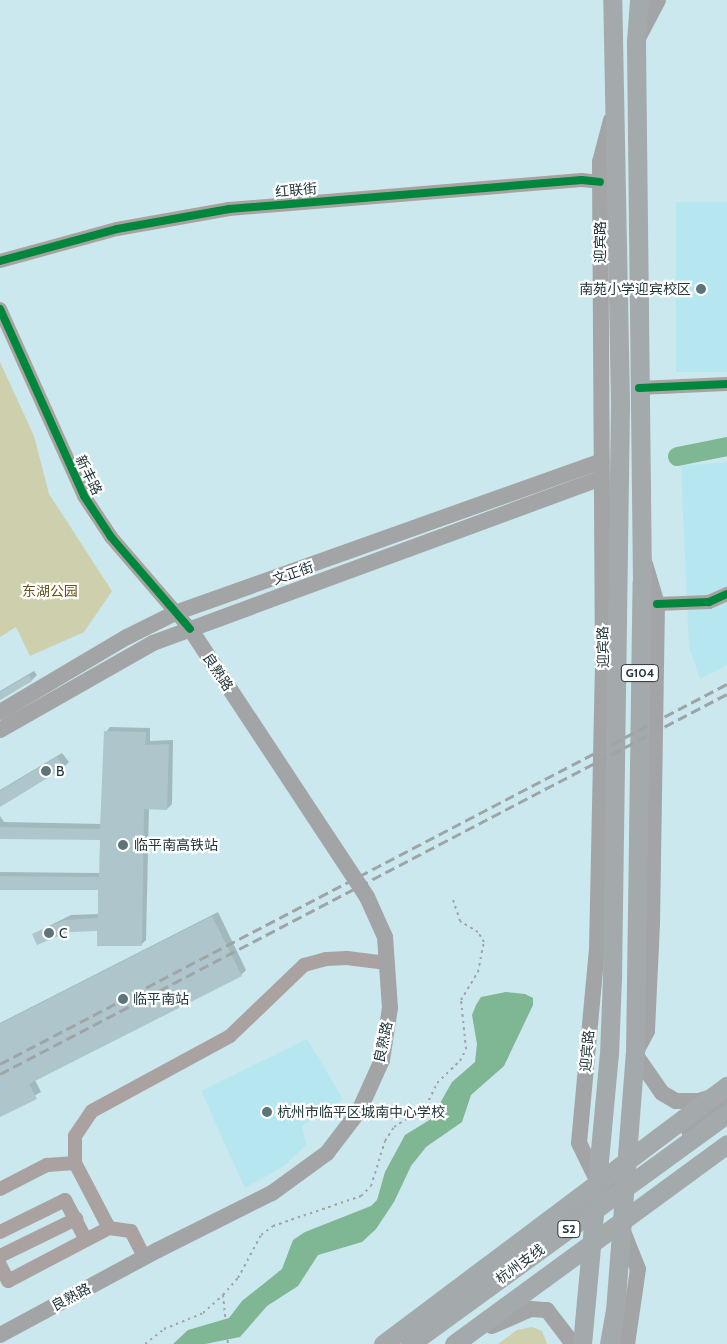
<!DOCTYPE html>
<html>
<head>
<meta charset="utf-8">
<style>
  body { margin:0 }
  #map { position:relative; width:727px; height:1344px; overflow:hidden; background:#cae8ed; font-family:Cabin,"Noto Sans SC",sans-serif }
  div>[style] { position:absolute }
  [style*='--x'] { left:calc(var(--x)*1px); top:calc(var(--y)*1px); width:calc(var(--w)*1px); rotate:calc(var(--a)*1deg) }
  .built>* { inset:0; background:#b6e7f0; transform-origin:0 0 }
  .green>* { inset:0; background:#cecfad }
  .water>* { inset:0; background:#7fb694 }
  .shadow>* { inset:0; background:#0003 }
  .river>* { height:19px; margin:-9.5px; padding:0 9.5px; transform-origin:9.5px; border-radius:9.5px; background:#7fb694 }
  .building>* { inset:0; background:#aec5cb }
  .path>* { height:2px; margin-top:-1px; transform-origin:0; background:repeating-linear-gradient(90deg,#a1a4a5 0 2.5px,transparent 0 6.5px) }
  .minor>* { height:14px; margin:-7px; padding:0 7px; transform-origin:7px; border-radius:7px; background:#a9a2a1 }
  .major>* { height:16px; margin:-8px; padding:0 8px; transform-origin:8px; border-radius:8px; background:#a3a4a6 }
  .highway>* { height:19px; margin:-9.5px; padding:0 9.5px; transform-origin:9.5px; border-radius:9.5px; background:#a4a9ab }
  .rail>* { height:3px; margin-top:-1.5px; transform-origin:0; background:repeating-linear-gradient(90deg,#9fa5a6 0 10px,transparent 0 15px) }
  .highway-bridge>* { height:19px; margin:-9.5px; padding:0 9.5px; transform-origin:9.5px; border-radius:9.5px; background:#a4a9ab }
  .cycleway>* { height:8px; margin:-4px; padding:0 4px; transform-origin:4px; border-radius:4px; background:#00873e }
  .dots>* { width:14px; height:14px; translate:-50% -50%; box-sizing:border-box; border:2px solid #fff; border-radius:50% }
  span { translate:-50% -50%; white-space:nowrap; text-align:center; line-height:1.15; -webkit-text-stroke:4.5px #fff; paint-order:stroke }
  .shield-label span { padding:1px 4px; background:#fff; border:1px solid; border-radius:4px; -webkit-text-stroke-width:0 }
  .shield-label { font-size:12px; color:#22373b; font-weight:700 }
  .street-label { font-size:14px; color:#22373b }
  .poi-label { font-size:14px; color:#22373b }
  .right { translate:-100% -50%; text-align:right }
  .left { translate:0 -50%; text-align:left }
  .park-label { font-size:14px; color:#68541b }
</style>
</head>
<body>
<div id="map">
  <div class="built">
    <i style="left:727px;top:202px;width:170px;height:51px;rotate:90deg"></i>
    <i style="clip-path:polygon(727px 462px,727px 665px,700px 679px,689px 646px,681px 466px)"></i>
    <i style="clip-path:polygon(307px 1039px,343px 1099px,302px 1126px,306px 1145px,284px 1166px,245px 1188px,201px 1091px)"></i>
  </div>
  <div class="green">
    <i style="clip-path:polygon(0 362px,34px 436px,49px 494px,112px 591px,84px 632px,30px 656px,16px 627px,0 637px)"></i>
    <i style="clip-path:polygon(532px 1327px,542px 1331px,547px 1344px,498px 1344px,517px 1330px)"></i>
  </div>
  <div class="water">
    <i style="clip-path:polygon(506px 992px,525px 994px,533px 998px,533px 1005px,504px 1066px,471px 1095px,462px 1122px,426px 1147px,411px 1166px,394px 1202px,376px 1229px,362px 1242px,318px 1255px,298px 1286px,267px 1306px,240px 1337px,205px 1344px,173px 1344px,188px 1330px,229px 1318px,242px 1301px,282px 1269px,293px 1240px,305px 1232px,371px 1206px,377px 1200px,385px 1172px,405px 1135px,431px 1119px,452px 1082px,475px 1062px,477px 1044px,472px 1015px,476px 1005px,481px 997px)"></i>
  </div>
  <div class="shadow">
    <i style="clip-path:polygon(34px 671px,37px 675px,32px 680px,0 700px,0 691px)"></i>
    <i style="clip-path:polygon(110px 727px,150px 728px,150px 741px,173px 740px,172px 804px,167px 809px,149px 808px,146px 940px,141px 945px,99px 930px,33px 934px,71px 915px,99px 914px,100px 889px,0 888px,0 872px,100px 873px,101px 839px,0 838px,0 816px,4px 822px,102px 824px,106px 732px)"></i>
    <i style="clip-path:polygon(62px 753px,69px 762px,64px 767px,0 805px,0 790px)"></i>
    <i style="clip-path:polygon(218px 912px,246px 970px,241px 975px,35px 1080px,41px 1092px,0 1116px,0 1023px)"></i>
  </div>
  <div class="river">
    <i style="--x:677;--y:456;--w:51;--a:-11.3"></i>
  </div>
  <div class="building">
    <i style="clip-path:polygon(29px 675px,32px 681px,0 700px,0 692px)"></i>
    <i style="clip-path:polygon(104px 731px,146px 732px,145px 745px,169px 744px,167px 810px,144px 809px,142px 946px,97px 946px,97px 931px,68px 932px,37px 945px,32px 934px,65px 920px,98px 918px,98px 890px,0 890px,0 876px,99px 877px,100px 840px,0 839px,0 827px,100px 829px)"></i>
    <i style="clip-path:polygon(57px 757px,64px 768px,0 807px,0 791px)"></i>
    <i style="clip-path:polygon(212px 916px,242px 976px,29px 1084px,37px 1099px,0 1117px,0 1024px)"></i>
  </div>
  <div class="path">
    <i style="--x:223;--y:1295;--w:49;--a:84.2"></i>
    <i style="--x:145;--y:1344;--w:24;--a:-38"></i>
    <i style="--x:164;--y:1329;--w:42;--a:-22.3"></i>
    <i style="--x:203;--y:1313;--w:27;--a:-42"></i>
    <i style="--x:223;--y:1295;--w:23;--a:-49"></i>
    <i style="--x:238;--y:1278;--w:49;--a:-61.9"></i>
    <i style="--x:261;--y:1235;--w:15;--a:-37"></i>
    <i style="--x:273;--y:1226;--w:93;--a:-18.8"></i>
    <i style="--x:361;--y:1196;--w:14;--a:-45"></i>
    <i style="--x:371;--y:1186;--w:47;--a:-72.7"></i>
    <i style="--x:385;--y:1141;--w:17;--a:-57"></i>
    <i style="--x:394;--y:1127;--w:38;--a:-33"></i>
    <i style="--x:426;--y:1106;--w:25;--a:-64"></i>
    <i style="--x:437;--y:1083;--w:32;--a:-44"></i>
    <i style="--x:460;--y:1061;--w:13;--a:-63"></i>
    <i style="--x:466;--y:1049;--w:49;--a:-95.8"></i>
    <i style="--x:461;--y:1000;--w:33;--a:-59"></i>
    <i style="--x:478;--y:972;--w:31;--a:-79"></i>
    <i style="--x:484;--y:942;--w:12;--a:-121"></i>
    <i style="--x:478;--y:932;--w:21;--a:-149"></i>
    <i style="--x:460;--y:921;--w:23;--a:-108"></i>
  </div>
  <div class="minor">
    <i style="--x:0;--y:261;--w:121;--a:-15.3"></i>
    <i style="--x:117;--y:229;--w:114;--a:-10.1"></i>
    <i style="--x:229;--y:209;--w:354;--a:-4.7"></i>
    <i style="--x:582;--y:180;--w:18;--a:6"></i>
    <i style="--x:0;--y:309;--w:205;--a:65.8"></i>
    <i style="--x:84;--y:496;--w:49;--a:56.6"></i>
    <i style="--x:111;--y:537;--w:121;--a:49.3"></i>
    <i style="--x:639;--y:388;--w:88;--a:-2.6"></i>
    <i style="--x:657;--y:604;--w:52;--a:-2.2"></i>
    <i style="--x:709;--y:602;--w:20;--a:-24"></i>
    <i style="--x:0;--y:1189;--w:53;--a:-27.1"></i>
    <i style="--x:47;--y:1165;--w:28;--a:-4"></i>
    <i style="--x:109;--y:1228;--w:73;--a:-117.6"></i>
    <i style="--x:75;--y:1163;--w:27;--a:-90"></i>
    <i style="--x:75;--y:1136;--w:30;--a:-56"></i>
    <i style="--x:92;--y:1111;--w:157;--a:-28.5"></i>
    <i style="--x:230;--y:1036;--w:103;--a:-43.8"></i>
    <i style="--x:304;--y:965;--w:23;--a:-15"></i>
    <i style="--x:326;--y:959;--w:21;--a:-3"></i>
    <i style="--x:347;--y:958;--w:40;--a:7.1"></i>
    <i style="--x:0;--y:1232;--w:72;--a:-26.2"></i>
    <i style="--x:65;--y:1200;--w:45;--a:62.3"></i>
    <i style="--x:0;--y:1256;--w:85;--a:-26"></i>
    <i style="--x:0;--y:1265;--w:18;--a:63"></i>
    <i style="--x:8;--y:1281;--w:114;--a:-27.7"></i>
    <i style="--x:109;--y:1228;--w:22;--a:8"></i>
    <i style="--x:131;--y:1231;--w:29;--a:63"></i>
  </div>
  <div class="major">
    <i style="--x:637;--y:40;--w:45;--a:-62.3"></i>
    <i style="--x:645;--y:564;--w:42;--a:73.3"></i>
    <i style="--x:657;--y:604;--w:320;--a:90.9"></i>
    <i style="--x:652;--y:924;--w:107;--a:92.7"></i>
    <i style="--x:647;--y:1031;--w:26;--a:118"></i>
    <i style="--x:635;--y:1054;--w:47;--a:55.3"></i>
    <i style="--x:662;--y:1093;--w:16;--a:30"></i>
    <i style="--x:676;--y:1101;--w:23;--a:0"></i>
    <i style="--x:699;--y:1101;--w:14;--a:-17"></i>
    <i style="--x:0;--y:712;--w:147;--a:-30.6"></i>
    <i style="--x:127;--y:637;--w:54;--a:-26.6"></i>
    <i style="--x:175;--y:613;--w:451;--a:-19.6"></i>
    <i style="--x:0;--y:730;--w:176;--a:-29.6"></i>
    <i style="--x:153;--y:643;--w:475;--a:-20.2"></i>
    <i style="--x:689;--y:1131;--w:48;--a:-37.3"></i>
    <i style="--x:598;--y:1182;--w:43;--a:-116"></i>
    <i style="--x:579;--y:1143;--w:194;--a:-84.7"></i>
    <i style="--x:597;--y:950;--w:280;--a:-88.8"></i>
    <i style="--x:603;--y:670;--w:508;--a:-90.34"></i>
    <i style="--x:600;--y:162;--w:43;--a:-75.3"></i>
    <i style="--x:622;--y:1229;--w:43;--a:68.2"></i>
    <i style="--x:638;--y:1269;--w:76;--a:98.3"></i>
    <i style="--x:525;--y:1249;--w:128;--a:-35.4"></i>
    <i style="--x:492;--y:1326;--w:43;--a:-23.6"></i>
    <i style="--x:531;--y:1309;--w:16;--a:4"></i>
    <i style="--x:547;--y:1310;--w:43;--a:52.6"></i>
    <i style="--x:0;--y:1335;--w:179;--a:-28.3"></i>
    <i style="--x:158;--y:1250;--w:127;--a:-26.6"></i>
    <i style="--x:272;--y:1193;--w:68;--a:-36"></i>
    <i style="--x:327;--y:1153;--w:53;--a:-52.7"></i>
    <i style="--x:359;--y:1111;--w:56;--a:-65.7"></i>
    <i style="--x:382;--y:1060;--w:53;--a:-81.3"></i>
    <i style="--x:390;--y:1008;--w:71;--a:-94"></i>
    <i style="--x:385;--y:937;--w:44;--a:-114.2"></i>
    <i style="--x:367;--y:897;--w:321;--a:-123.4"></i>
  </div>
  <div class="highway">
    <i style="--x:582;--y:1344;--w:290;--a:-84.7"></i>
    <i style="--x:609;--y:1055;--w:77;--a:-87.8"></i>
    <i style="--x:612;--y:978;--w:576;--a:-89.2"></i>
    <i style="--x:620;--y:402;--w:402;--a:-91.1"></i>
    <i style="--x:609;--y:1344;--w:34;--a:-80"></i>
    <i style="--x:615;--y:1311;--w:258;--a:-85.6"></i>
    <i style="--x:635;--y:1054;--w:472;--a:-89.2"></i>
    <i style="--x:642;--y:582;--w:540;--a:-90.64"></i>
    <i style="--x:636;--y:42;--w:42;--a:-85.9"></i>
  </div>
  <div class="rail">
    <i style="--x:0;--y:1064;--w:820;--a:-27.6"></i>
    <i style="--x:0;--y:1074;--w:820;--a:-27.6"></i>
  </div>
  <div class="highway-bridge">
    <i style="--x:383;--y:1344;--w:430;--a:-36.9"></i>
    <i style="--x:410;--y:1344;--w:392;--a:-36"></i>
    <i style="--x:454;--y:1344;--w:338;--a:-36.2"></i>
  </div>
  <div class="cycleway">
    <i style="--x:0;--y:261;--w:121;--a:-15.3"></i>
    <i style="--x:117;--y:229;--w:114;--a:-10.1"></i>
    <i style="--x:229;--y:209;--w:354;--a:-4.7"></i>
    <i style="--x:582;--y:180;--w:18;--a:6"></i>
    <i style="--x:0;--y:309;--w:205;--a:65.8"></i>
    <i style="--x:84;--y:496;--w:49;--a:56.6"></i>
    <i style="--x:111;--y:537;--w:121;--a:49.3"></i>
    <i style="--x:639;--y:388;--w:88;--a:-2.6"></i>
    <i style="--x:657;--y:604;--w:52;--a:-2.2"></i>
    <i style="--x:709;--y:602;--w:20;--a:-24"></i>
  </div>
  <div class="dots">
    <i style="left:701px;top:289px;background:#5d7579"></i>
    <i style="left:46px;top:771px;background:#5d7579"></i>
    <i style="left:123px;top:845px;background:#5d7579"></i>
    <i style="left:49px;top:933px;background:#5d7579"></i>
    <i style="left:123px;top:999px;background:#5d7579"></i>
    <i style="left:267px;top:1112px;background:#5d7579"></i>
  </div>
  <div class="shield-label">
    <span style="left:640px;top:673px">G104</span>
    <span style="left:569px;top:1229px">S2</span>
  </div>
  <div class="street-label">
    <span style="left:296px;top:190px;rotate:-5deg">红联街</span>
    <span style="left:600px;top:242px;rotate:-90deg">迎宾路</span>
    <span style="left:89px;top:475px;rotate:64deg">新丰路</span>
    <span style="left:293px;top:573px;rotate:-19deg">文正街</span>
    <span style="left:603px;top:647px;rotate:-91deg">迎宾路</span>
    <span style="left:218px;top:672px;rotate:56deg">良熟路</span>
    <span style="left:383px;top:1042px;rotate:-78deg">良熟路</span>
    <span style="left:587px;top:1051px;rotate:-85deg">迎宾路</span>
    <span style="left:520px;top:1264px;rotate:-36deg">杭州支线</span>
    <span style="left:71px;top:1297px;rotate:-28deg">良熟路</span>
  </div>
  <div class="poi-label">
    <span class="right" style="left:691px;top:289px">南苑小学迎宾校区</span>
    <span class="left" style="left:56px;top:771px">B</span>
    <span class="left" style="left:134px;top:845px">临平南高铁站</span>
    <span class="left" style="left:59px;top:933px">C</span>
    <span class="left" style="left:133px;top:999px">临平南站</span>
    <span class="left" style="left:277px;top:1112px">杭州市临平区城南中心学校</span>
  </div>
  <div class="park-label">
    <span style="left:50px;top:591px">东湖公园</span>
  </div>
</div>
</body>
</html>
